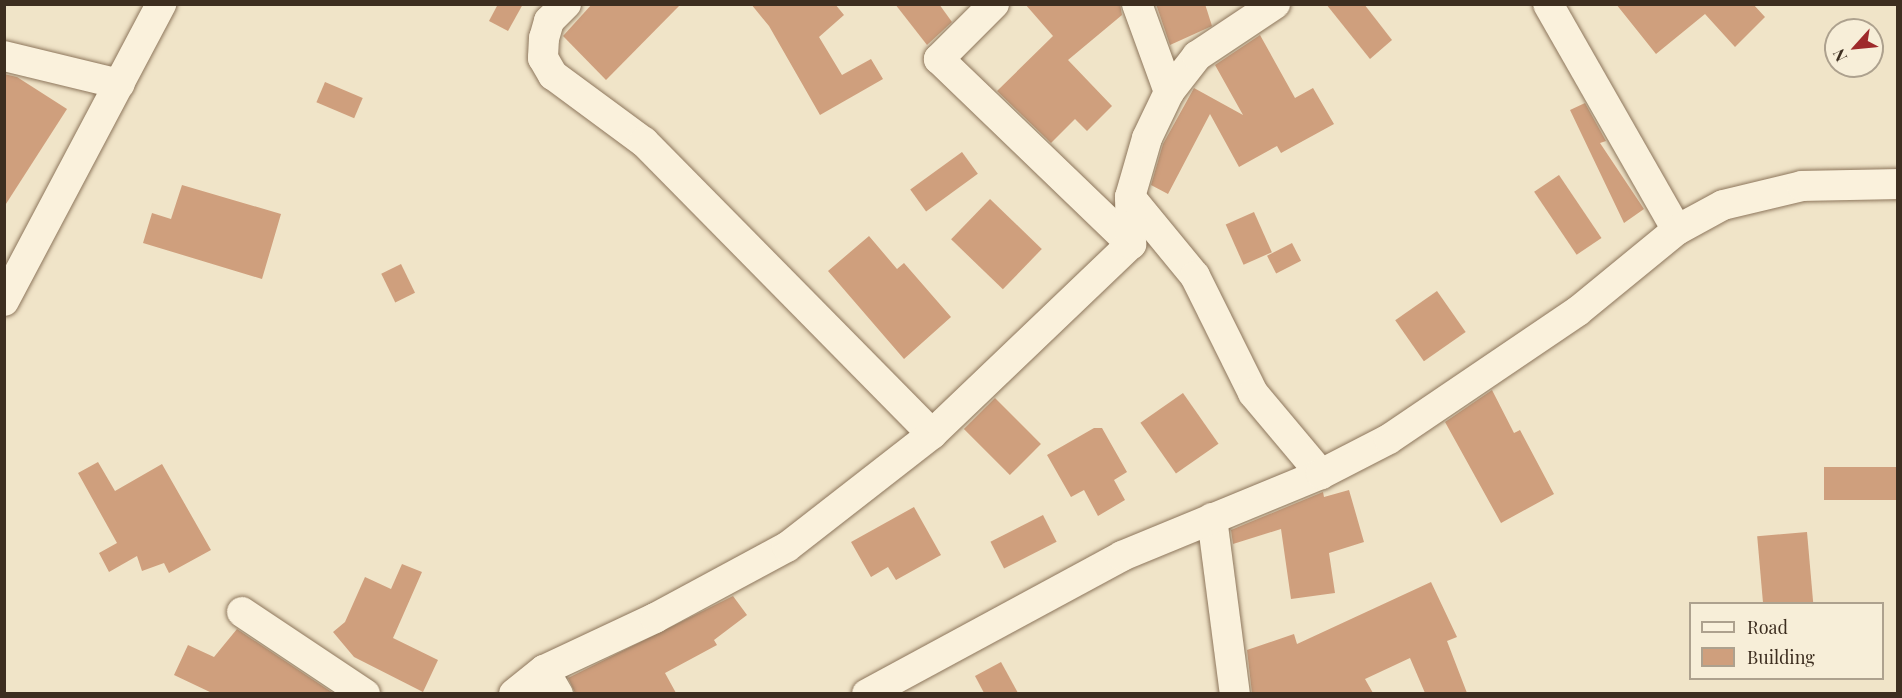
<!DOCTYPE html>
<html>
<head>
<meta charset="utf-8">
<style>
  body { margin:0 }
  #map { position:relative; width:1902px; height:698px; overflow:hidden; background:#f0e4c8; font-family:"Playfair Display",serif }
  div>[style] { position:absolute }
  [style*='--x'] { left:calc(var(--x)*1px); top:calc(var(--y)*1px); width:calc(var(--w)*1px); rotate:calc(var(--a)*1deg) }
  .building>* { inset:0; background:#cf9f7d; transform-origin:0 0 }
  .roads { filter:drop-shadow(0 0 2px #8d765c) drop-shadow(0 0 2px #8d765c) }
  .minor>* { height:30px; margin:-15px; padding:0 15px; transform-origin:15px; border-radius:15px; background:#faf1dc }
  span { translate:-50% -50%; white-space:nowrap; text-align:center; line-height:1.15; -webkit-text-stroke:6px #f7eed8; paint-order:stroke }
  .frame { position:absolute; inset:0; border:6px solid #3d2e20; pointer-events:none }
  .legend { position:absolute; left:1689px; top:602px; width:195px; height:78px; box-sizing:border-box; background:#f7eed8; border:2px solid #ada18e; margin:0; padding:8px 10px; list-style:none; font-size:18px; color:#3d2e20 }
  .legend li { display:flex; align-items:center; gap:12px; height:30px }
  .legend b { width:30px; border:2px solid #ada18e }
  .north { position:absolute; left:1824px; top:18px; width:60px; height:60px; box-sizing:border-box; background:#f7eed8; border:2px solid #ada18e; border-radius:50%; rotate:243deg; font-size:16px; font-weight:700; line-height:24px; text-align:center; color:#3d2e20 }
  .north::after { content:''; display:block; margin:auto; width:21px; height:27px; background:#9e2a2b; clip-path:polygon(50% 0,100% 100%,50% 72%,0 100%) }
</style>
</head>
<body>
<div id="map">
  <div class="building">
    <i style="clip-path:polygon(498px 4px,523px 4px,508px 31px,489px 21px)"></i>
    <i style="clip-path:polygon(592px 4px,681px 4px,606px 80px,563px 36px)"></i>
    <i style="clip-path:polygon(751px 4px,835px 4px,844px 15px,819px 37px,842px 75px,871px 59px,883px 79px,820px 115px,769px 26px)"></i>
    <i style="clip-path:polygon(895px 4px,939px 4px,952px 22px,927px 45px)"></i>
    <i style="clip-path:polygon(1025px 4px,1120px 4px,1122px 15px,1068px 60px,1112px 106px,1087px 131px,1075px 119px,1051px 143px,997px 91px,1053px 36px)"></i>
    <i style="clip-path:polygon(1156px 4px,1205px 4px,1212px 26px,1170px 45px)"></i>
    <i style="clip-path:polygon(1326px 4px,1364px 4px,1392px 40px,1370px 59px)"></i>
    <i style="clip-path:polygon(1616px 4px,1753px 4px,1765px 17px,1735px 47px,1705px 14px,1656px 54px)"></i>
    <i style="clip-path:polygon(1260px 35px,1295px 98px,1313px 88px,1334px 124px,1281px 153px,1277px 146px,1239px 167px,1210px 114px,1168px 194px,1151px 185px,1163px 144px,1194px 88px,1243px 115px,1215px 65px)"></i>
    <i style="clip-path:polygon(4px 74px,17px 77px,67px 109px,4px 207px)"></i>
    <i style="left:325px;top:82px;width:41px;height:22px;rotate:23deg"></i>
    <i style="clip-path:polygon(1585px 103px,1606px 141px,1600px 143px,1644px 209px,1624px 223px,1570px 110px)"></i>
    <i style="left:962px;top:152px;width:27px;height:64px;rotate:54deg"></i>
    <i style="left:1559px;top:175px;width:76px;height:30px;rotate:56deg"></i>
    <i style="clip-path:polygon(182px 185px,281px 214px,262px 279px,143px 243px,152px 213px,171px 219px)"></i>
    <i style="left:990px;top:199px;width:72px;height:56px;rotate:44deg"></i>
    <i style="left:1254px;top:212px;width:44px;height:31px;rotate:66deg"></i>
    <i style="clip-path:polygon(869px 236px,897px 269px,904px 263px,951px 317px,904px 359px,828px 271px)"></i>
    <i style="left:1292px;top:243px;width:20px;height:28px;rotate:63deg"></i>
    <i style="left:401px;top:264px;width:32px;height:22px;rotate:64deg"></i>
    <i style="left:1437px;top:291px;width:50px;height:51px;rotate:55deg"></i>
    <i style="clip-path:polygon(1492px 390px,1514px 433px,1520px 430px,1554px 494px,1501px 523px,1445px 422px)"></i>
    <i style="left:1183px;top:393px;width:62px;height:52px;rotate:55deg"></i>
    <i style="left:995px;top:398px;width:65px;height:44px;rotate:45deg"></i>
    <i style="clip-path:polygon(1094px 428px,1102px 428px,1127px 472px,1114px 480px,1125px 500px,1098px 516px,1084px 490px,1071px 497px,1047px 455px)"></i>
    <i style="clip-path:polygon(98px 462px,115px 491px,162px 464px,211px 550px,169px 573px,164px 563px,142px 571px,137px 556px,109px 572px,99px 553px,117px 543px,78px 473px)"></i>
    <i style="left:1898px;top:467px;width:33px;height:74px;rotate:90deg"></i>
    <i style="clip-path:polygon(1349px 490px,1364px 542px,1329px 553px,1335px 593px,1291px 599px,1281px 529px,1233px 544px,1231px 530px,1323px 492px,1324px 497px)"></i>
    <i style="clip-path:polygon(914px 507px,941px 555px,896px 580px,888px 567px,871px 577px,851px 542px)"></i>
    <i style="left:1043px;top:515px;width:30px;height:59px;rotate:63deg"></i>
    <i style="left:1807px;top:532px;width:71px;height:50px;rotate:85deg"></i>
    <i style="clip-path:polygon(402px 564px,422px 572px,393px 638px,438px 660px,423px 692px,354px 657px,333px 632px,345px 622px,365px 577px,391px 589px)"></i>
    <i style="clip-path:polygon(1431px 582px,1457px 637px,1447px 641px,1467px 693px,1425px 693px,1410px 658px,1365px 679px,1373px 693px,1252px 693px,1247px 650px,1294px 634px,1297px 644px)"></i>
    <i style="clip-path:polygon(733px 596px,747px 615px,714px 640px,717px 645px,665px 673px,676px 693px,575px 693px,568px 678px)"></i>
    <i style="clip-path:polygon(237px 629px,333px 693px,212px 693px,174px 675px,188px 645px,214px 657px)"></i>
    <i style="clip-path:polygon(1001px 662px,1018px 693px,984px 693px,975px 676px)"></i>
  </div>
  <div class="roads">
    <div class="minor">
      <i style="--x:566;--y:4;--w:24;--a:135"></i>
      <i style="--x:549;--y:21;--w:18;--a:106"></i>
      <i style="--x:544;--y:38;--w:20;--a:93"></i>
      <i style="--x:543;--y:58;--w:20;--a:60"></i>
      <i style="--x:553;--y:75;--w:113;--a:36.4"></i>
      <i style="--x:644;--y:142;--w:410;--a:45.4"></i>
      <i style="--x:994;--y:4;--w:78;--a:135"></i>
      <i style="--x:939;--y:59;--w:267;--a:43.9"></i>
      <i style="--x:1137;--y:4;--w:94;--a:70"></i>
      <i style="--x:1548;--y:4;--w:260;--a:60.3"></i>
      <i style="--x:4;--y:56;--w:119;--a:13.6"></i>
      <i style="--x:1130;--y:197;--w:102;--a:50.6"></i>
      <i style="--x:1195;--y:276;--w:131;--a:63.6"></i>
      <i style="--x:1253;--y:393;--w:106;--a:50"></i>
      <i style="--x:4;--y:301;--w:336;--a:-62.1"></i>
      <i style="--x:1212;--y:518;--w:177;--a:82.6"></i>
      <i style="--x:242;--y:612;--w:148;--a:33.7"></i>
      <i style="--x:544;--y:670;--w:28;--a:60"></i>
      <i style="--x:514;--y:694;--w:38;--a:-39"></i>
      <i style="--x:544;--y:670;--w:123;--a:-25.1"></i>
      <i style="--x:655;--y:618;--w:150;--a:-28.3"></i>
      <i style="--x:787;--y:547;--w:184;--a:-37.9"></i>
      <i style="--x:932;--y:434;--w:275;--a:-43.7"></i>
      <i style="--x:1131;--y:244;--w:47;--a:-91.2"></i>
      <i style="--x:1130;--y:197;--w:61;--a:-73.9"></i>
      <i style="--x:1147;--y:138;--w:51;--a:-64.4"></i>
      <i style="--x:1169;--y:92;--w:46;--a:-52.1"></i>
      <i style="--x:1197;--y:56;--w:94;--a:-33.7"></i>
      <i style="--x:867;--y:694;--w:290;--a:-28.4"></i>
      <i style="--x:1122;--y:556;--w:215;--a:-22.4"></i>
      <i style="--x:1321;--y:474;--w:76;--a:-27.2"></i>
      <i style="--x:1389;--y:439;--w:228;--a:-34.1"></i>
      <i style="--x:1578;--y:311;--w:128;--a:-39.3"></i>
      <i style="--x:1677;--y:230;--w:52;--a:-28.5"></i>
      <i style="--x:1723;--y:205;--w:81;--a:-13.5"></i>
      <i style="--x:1802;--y:186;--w:96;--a:-1.2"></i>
    </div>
  </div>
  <div class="frame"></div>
  <ul class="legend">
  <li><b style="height:8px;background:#faf1dc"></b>Road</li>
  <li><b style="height:16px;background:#cf9f7d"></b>Building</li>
  </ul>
  <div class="north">N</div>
</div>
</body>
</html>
